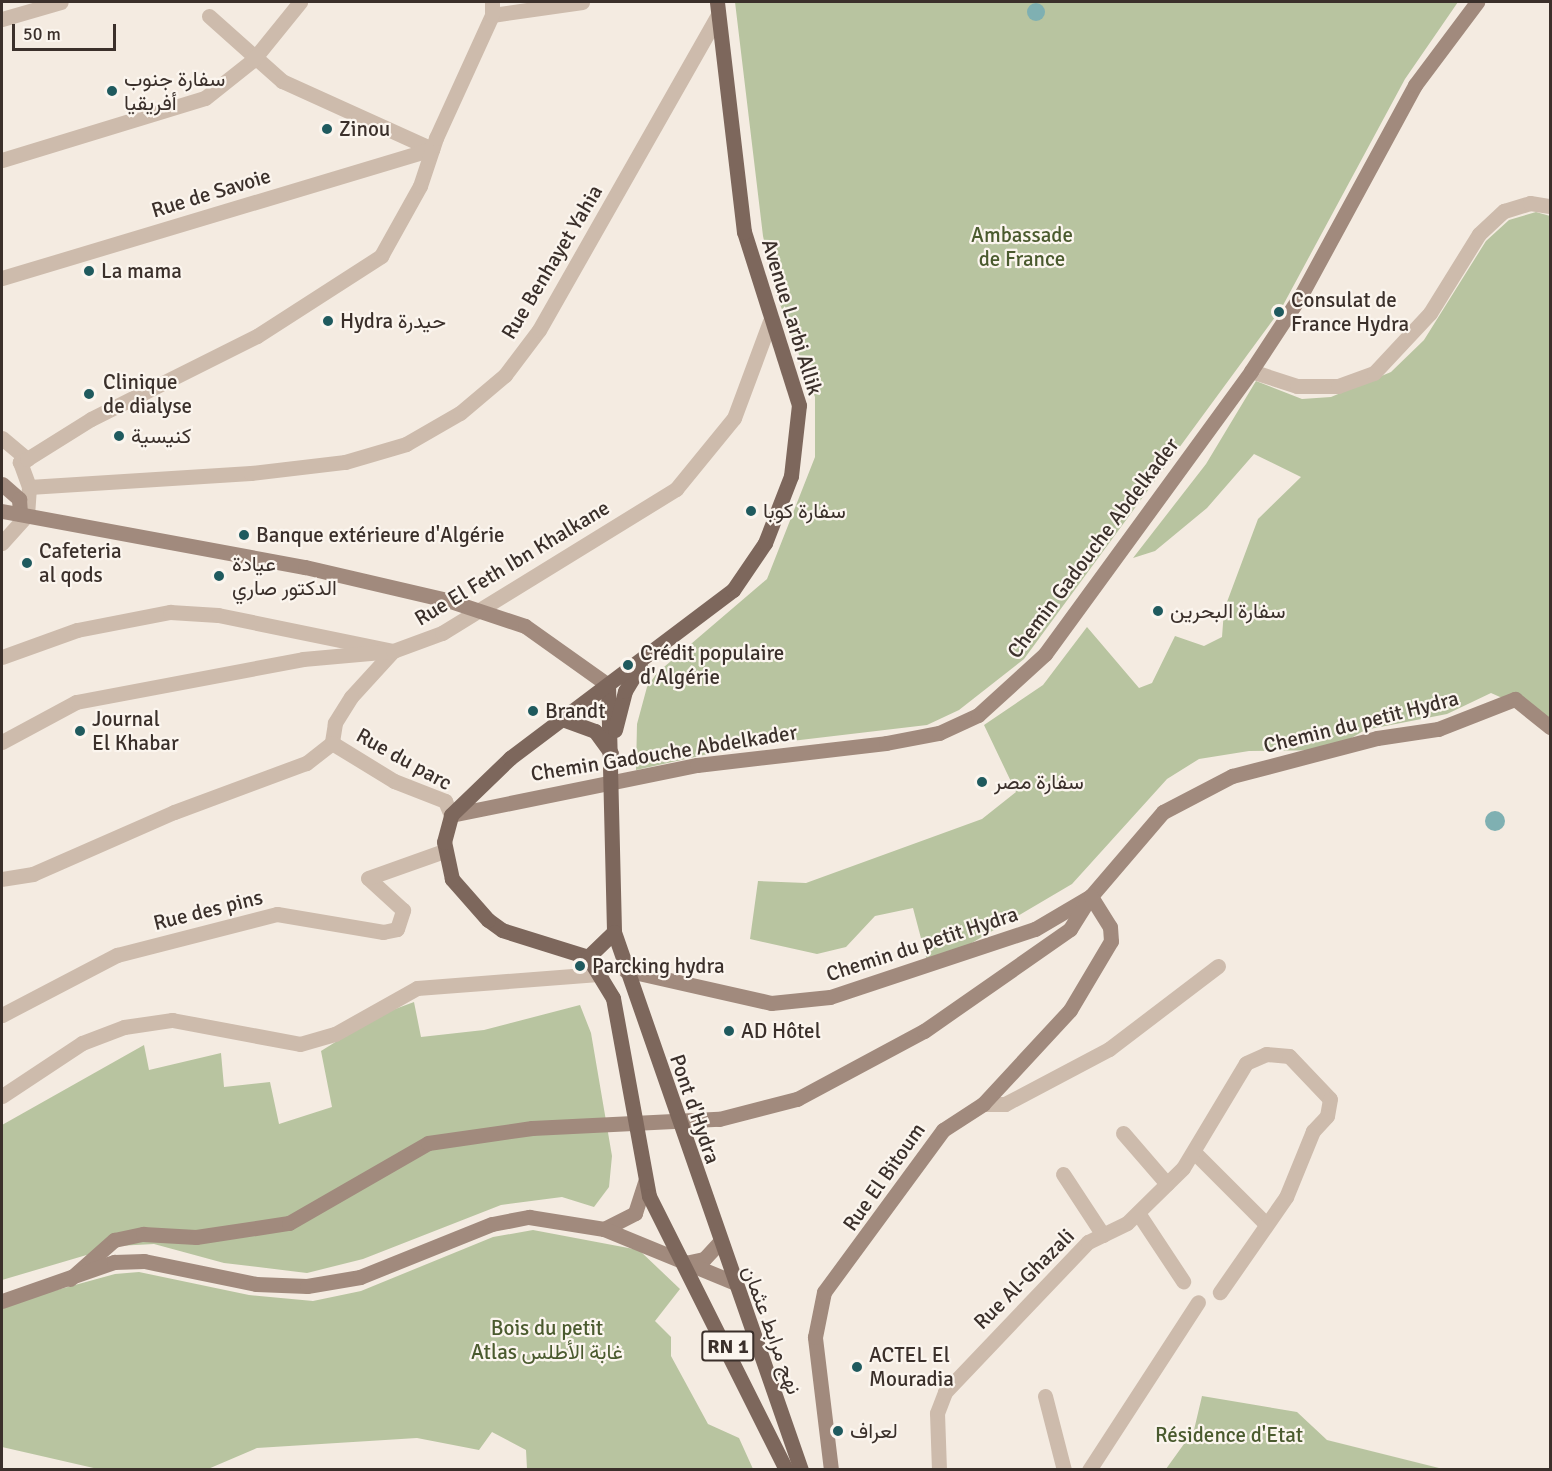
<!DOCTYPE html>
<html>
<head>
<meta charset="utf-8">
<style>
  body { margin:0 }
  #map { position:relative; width:1552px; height:1471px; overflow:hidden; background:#f4ebe1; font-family:Signika,Vazirmatn,sans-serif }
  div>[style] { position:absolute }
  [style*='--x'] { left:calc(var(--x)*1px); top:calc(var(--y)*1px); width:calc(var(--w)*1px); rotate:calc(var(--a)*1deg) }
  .green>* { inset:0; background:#b8c4a0 }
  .water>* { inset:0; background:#7fb0b2 }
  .round { border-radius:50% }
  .street>* { height:15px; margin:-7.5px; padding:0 7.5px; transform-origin:7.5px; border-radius:7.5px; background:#cdbbac }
  .secondary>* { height:15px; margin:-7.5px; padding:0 7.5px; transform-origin:7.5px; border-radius:7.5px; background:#a18a7d }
  .primary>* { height:15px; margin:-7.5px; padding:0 7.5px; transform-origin:7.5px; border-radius:7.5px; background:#7d675c }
  .dots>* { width:16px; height:16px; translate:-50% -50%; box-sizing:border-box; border:3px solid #fbf5ee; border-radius:50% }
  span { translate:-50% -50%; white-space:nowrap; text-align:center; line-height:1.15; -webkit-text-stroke:4.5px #fbf5ee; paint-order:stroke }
  .shield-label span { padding:2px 4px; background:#fbf5ee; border:2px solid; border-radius:4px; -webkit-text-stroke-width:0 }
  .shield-label { font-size:20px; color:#3b302b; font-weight:700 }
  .poi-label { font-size:21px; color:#3b302b }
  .left { translate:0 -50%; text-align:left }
  .street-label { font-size:21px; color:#3b302b }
  .park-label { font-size:21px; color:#4a5a2e }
  .frame { position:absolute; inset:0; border:3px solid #3b302b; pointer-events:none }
  .scale { position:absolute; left:12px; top:24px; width:104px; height:27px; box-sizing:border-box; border:3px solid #3b302b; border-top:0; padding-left:8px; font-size:18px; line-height:21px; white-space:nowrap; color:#3b302b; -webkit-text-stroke:4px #fbf5ee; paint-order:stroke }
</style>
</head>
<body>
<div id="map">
  <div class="green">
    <i style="clip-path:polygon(735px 2px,1458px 2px,1405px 79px,1281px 309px,1024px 659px,959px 710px,927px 725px,740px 747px,636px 770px,637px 724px,647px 687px,657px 673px,767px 579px,815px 457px,815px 397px,775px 291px,763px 236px)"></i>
    <i style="clip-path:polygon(1536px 212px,1550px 216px,1550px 719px,1491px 693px,1447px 714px,1365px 730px,1331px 750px,1249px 751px,1199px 759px,1167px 779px,1072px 884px,970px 944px,927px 961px,913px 908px,875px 916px,846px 947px,817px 954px,750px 939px,758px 881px,806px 883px,982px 819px,1016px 792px,984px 725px,1043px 685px,1087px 627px,1139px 688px,1152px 683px,1175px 636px,1204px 646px,1222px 637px,1224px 610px,1258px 519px,1301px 477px,1254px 454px,1207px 508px,1155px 551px,1133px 558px,1206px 464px,1256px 381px,1302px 399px,1331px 397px,1391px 372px,1424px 340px,1486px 241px,1509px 220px)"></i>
    <i style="clip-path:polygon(414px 1002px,421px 1037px,484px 1030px,580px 1005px,591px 1033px,612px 1156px,609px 1187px,594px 1207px,562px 1197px,501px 1205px,363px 1259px,307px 1273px,224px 1263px,154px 1244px,117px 1246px,2px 1280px,2px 1125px,144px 1045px,149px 1070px,221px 1053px,224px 1087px,270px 1082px,279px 1124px,332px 1107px,321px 1051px,379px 1015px)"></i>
    <i style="clip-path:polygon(533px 1230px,639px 1250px,680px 1289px,655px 1321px,671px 1337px,671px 1356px,708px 1424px,739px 1438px,753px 1469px,527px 1469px,526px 1450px,492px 1432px,479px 1450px,417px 1438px,257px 1448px,208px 1469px,98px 1469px,2px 1447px,2px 1305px,115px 1274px,139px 1272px,249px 1295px,313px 1301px,361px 1291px,493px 1237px)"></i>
    <i style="clip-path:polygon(1202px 1396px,1297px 1412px,1327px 1440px,1443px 1469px,1166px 1469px,1194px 1430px)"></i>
  </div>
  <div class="water">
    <i class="round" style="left:1027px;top:3px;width:18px;height:18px"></i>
    <i class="round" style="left:1485px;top:811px;width:20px;height:20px"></i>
  </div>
  <div class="street">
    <i style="--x:492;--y:15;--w:91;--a:-8.2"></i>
    <i style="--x:209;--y:16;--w:98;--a:41.7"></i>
    <i style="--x:282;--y:81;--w:165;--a:24.4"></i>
    <i style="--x:2;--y:19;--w:61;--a:-16.1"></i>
    <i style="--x:2;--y:160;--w:212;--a:-17"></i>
    <i style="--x:205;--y:98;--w:61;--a:-38.4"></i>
    <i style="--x:253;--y:60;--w:75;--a:-51"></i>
    <i style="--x:2;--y:278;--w:449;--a:-16.7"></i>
    <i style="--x:1251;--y:371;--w:48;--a:18.1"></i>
    <i style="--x:1297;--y:386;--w:41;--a:0"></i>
    <i style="--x:1338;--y:386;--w:38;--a:-20"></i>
    <i style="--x:1374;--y:373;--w:82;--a:-47"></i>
    <i style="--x:1430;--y:313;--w:93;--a:-58.2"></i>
    <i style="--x:1479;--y:234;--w:34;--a:-43"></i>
    <i style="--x:1504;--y:211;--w:27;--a:-17"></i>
    <i style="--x:1530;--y:203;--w:20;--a:9"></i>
    <i style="--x:2;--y:438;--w:33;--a:40"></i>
    <i style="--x:27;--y:459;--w:8;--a:157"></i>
    <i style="--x:20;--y:462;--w:27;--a:70"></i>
    <i style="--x:29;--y:487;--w:28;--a:94"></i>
    <i style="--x:27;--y:515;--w:38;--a:132"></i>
    <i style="--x:27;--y:459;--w:75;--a:-32"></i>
    <i style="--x:91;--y:419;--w:186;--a:-26.6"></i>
    <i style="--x:257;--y:336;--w:148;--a:-32.8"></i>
    <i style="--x:381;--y:256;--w:80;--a:-60.9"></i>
    <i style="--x:420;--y:186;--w:51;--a:-71.6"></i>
    <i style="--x:436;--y:138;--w:135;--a:-65.5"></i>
    <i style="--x:492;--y:15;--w:13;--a:-90"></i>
    <i style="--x:29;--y:487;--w:222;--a:-3.6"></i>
    <i style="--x:251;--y:473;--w:95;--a:-6.7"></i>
    <i style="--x:345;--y:462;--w:64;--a:-16.4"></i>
    <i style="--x:406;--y:444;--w:62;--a:-29.9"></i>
    <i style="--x:460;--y:413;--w:59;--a:-40.2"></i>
    <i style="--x:505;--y:375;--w:56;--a:-52.9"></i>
    <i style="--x:539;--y:330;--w:362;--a:-60.4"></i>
    <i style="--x:2;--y:657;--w:80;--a:-19.8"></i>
    <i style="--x:77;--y:630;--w:95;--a:-11"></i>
    <i style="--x:170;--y:612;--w:48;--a:3.6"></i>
    <i style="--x:218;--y:615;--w:179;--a:11.6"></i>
    <i style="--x:393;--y:651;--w:62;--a:132.4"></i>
    <i style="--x:351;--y:697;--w:31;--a:122"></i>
    <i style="--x:335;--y:723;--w:20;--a:99"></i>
    <i style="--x:332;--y:743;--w:33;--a:142"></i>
    <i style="--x:306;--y:763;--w:141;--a:159.6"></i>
    <i style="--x:174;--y:812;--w:154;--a:156.3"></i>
    <i style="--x:33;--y:874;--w:31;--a:171"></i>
    <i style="--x:2;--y:742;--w:84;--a:-28.4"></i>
    <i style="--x:76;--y:702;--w:231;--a:-10.7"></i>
    <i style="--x:303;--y:659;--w:90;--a:-5.1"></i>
    <i style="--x:393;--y:651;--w:52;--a:-20.2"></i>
    <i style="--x:442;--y:633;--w:275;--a:-31.6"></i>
    <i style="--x:676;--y:489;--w:92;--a:-50.8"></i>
    <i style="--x:734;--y:418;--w:103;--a:-69.6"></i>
    <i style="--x:332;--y:743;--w:73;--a:31.5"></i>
    <i style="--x:394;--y:781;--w:55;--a:21.4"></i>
    <i style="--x:445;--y:801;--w:15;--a:67"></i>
    <i style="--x:2;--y:1015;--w:130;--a:-27.6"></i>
    <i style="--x:117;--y:955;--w:165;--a:-14.4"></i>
    <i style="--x:277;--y:914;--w:108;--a:9.6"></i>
    <i style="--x:383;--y:932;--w:14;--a:-12"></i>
    <i style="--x:397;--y:929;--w:20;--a:-72"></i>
    <i style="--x:403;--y:910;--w:47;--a:-137.6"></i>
    <i style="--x:368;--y:878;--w:81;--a:-19.6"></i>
    <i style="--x:2;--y:1096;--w:96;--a:-33.5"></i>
    <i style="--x:82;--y:1043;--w:45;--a:-20.9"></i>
    <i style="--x:124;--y:1027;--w:49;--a:-8.3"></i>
    <i style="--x:172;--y:1020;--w:130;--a:10.6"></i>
    <i style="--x:300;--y:1044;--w:36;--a:-16"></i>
    <i style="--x:335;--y:1034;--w:94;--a:-29.3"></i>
    <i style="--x:417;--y:988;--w:185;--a:-4.4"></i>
    <i style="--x:983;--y:1104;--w:22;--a:0"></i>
    <i style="--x:1005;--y:1104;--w:118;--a:-27.9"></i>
    <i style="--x:1109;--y:1049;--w:137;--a:-37.3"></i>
    <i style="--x:1123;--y:1133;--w:67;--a:49.2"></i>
    <i style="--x:1194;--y:1152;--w:102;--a:45"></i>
    <i style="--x:1063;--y:1174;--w:73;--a:56.7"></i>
    <i style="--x:1138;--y:1213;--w:82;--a:56.5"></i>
    <i style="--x:1045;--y:1396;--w:76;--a:75.6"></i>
    <i style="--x:939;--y:1470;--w:57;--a:-92"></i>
    <i style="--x:937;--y:1413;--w:22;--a:-69"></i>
    <i style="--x:945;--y:1392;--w:207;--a:-46.4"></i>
    <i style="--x:1088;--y:1242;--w:43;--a:-26"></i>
    <i style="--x:1127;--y:1223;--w:78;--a:-44.5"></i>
    <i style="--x:1183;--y:1168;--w:122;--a:-59"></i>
    <i style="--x:1246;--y:1063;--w:22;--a:-24"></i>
    <i style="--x:1266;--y:1054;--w:23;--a:5"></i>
    <i style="--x:1289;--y:1056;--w:59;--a:46.4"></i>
    <i style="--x:1330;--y:1099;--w:17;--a:100"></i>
    <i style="--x:1327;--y:1116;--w:21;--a:133"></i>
    <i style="--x:1313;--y:1131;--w:71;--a:112.2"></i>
    <i style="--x:1286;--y:1197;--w:116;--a:124.8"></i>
    <i style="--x:1089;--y:1470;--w:200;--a:-57"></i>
  </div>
  <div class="secondary">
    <i style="--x:2;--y:484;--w:23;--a:41"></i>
    <i style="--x:19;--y:499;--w:15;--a:86"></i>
    <i style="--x:2;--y:511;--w:308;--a:10.5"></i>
    <i style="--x:305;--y:567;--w:146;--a:13.1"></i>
    <i style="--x:447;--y:600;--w:82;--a:18.4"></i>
    <i style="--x:525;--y:626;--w:102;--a:35.4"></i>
    <i style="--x:451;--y:815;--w:251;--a:-11.5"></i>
    <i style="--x:697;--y:765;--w:190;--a:-6.6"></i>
    <i style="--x:886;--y:743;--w:54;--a:-10.7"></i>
    <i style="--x:939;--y:733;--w:43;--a:-24.8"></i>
    <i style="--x:978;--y:715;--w:91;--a:-42.3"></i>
    <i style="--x:1045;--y:654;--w:350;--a:-53.9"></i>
    <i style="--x:1251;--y:371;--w:91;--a:-56.7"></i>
    <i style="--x:1301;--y:295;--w:239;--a:-61.5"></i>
    <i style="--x:1415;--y:85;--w:104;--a:-53.2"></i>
    <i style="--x:625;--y:970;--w:150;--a:12.7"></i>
    <i style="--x:771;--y:1003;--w:59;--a:-5.8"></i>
    <i style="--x:830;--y:997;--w:216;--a:-18.4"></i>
    <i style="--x:1035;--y:929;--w:65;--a:-30.5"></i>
    <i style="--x:1091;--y:896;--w:111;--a:-49.4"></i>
    <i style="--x:1163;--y:812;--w:78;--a:-27.6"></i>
    <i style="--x:1232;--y:776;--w:150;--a:-14.7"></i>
    <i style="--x:1377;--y:738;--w:62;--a:-8.4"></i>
    <i style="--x:1438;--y:729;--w:83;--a:-21.3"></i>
    <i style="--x:1515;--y:699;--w:45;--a:38.7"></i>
    <i style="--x:604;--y:1229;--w:35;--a:-27"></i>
    <i style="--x:635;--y:1213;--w:33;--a:-72"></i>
    <i style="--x:685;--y:1263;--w:19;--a:-12"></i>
    <i style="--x:704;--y:1259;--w:22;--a:-47"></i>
    <i style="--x:70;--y:1279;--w:59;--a:-41.6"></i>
    <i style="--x:114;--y:1240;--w:30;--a:-12"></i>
    <i style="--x:143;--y:1234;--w:53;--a:3.2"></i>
    <i style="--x:196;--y:1237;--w:94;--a:-8.6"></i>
    <i style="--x:289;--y:1223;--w:160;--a:-29.9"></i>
    <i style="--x:428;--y:1143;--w:105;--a:-8.2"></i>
    <i style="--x:532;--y:1128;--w:187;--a:-2.8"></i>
    <i style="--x:719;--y:1119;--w:81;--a:-14.4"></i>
    <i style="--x:797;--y:1099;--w:144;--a:-28.2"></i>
    <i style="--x:924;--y:1031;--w:178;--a:-34.9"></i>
    <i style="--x:1070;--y:929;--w:39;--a:-58"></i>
    <i style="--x:2;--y:1301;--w:119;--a:-19.2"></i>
    <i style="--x:114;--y:1262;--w:30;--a:-2"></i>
    <i style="--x:144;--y:1261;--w:114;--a:11.6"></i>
    <i style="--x:256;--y:1284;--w:51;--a:2.2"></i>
    <i style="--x:307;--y:1286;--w:54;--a:-9.6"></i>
    <i style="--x:360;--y:1277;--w:142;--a:-21.9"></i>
    <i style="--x:492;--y:1224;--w:38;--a:-11"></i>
    <i style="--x:529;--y:1217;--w:76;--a:9.1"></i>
    <i style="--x:604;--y:1229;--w:139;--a:22.3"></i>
    <i style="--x:831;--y:1470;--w:134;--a:-96.9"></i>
    <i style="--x:815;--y:1337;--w:46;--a:-78.7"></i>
    <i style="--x:824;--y:1292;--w:201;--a:-53.7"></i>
    <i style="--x:943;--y:1130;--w:48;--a:-33"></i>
    <i style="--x:983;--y:1104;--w:128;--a:-47.2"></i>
    <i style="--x:1070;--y:1010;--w:80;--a:-59.3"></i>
    <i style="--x:1111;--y:941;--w:14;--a:-94"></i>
    <i style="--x:1110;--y:927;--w:36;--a:-122"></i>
  </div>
  <div class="primary">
    <i style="--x:608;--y:685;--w:247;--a:88.6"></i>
    <i style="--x:614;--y:932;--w:570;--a:70.83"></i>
    <i style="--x:562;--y:719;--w:35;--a:20"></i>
    <i style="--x:595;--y:731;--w:27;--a:54"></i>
    <i style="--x:615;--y:730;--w:40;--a:-75.6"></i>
    <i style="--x:625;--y:691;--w:29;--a:-59"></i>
    <i style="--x:588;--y:957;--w:90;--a:-162.6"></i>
    <i style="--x:502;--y:930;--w:17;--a:-144"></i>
    <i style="--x:488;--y:920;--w:55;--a:-131.3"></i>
    <i style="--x:452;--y:879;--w:38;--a:-102"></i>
    <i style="--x:444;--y:842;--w:28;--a:-75"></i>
    <i style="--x:451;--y:815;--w:82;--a:-44"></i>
    <i style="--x:510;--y:758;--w:279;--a:-37"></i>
    <i style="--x:733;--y:590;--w:57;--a:-55.8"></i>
    <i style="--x:765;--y:543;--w:72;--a:-68.8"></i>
    <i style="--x:791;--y:476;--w:71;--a:-83.6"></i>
    <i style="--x:799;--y:405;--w:182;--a:-107.6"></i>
    <i style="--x:744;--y:232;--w:232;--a:-96.7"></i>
    <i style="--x:588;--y:957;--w:48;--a:58.6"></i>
    <i style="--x:613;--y:998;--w:201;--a:79.7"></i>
    <i style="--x:649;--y:1196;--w:306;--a:63.4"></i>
    <i style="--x:588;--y:957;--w:36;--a:-44"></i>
  </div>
  <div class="dots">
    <i style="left:112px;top:91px;background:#1f5a5e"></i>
    <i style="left:327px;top:129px;background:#1f5a5e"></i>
    <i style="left:89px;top:271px;background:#1f5a5e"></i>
    <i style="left:1279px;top:312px;background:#1f5a5e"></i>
    <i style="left:328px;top:321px;background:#1f5a5e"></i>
    <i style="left:89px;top:394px;background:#1f5a5e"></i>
    <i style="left:119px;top:436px;background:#1f5a5e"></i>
    <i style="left:751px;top:511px;background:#1f5a5e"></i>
    <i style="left:244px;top:535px;background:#1f5a5e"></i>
    <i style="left:27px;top:563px;background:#1f5a5e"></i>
    <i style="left:219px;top:576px;background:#1f5a5e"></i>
    <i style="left:1158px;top:611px;background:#1f5a5e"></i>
    <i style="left:628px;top:665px;background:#1f5a5e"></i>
    <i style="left:533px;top:711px;background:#1f5a5e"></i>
    <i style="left:80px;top:731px;background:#1f5a5e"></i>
    <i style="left:982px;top:782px;background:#1f5a5e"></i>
    <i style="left:580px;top:966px;background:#1f5a5e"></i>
    <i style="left:729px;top:1031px;background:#1f5a5e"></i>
    <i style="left:857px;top:1367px;background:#1f5a5e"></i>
    <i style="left:838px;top:1431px;background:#1f5a5e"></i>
  </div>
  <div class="shield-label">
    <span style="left:728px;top:1346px">RN 1</span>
  </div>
  <div class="poi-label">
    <span class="left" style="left:124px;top:91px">سفارة جنوب<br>أفريقيا</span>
    <span class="left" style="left:339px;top:129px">Zinou</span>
    <span class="left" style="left:101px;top:271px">La mama</span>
    <span class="left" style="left:1291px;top:312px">Consulat de<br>France Hydra</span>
    <span class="left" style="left:340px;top:321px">Hydra حيدرة</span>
    <span class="left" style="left:103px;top:394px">Clinique<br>de dialyse</span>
    <span class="left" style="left:131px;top:436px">كنيسية</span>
    <span class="left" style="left:763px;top:511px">سفارة كوبا</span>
    <span class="left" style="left:256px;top:535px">Banque extérieure d'Algérie</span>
    <span class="left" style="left:39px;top:563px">Cafeteria<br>al qods</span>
    <span class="left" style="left:232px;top:576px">عيادة<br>الدكتور صاري</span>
    <span class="left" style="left:1170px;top:611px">سفارة البحرين</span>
    <span class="left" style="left:640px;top:665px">Crédit populaire<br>d'Algérie</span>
    <span class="left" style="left:545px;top:711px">Brandt</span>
    <span class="left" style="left:92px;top:731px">Journal<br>El Khabar</span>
    <span class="left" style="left:994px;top:782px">سفارة مصر</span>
    <span class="left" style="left:592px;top:966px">Parcking hydra</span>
    <span class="left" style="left:741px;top:1031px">AD Hôtel</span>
    <span class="left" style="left:869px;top:1367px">ACTEL El<br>Mouradia</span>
    <span class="left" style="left:850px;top:1431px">لعراف</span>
  </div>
  <div class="street-label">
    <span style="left:211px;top:193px;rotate:-17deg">Rue de Savoie</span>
    <span style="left:552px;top:262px;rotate:-59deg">Rue Benhayet Yahia</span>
    <span style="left:792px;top:317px;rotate:73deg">Avenue Larbi Allik</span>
    <span style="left:1093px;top:548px;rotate:-53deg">Chemin Gadouche Abdelkader</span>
    <span style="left:512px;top:563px;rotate:-31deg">Rue El Feth Ibn Khalkane</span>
    <span style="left:1361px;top:722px;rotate:-14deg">Chemin du petit Hydra</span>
    <span style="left:664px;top:753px;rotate:-9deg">Chemin Gadouche Abdelkader</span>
    <span style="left:404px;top:759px;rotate:29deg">Rue du parc</span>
    <span style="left:208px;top:910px;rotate:-14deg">Rue des pins</span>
    <span style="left:922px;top:944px;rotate:-18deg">Chemin du petit Hydra</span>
    <span style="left:695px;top:1109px;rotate:71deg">Pont d'Hydra</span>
    <span style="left:884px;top:1177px;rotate:-55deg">Rue El Bitoum</span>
    <span style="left:1024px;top:1279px;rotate:-45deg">Rue Al-Ghazali</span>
    <span style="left:772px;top:1330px;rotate:70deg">نهج مرابط عثمان</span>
  </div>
  <div class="park-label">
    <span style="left:1022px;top:247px">Ambassade<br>de France</span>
    <span style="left:547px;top:1340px">Bois du petit<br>Atlas غابة الأطلس</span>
    <span style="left:1229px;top:1435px">Résidence d'Etat</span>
  </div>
  <div class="frame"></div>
  <div class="scale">50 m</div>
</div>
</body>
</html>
